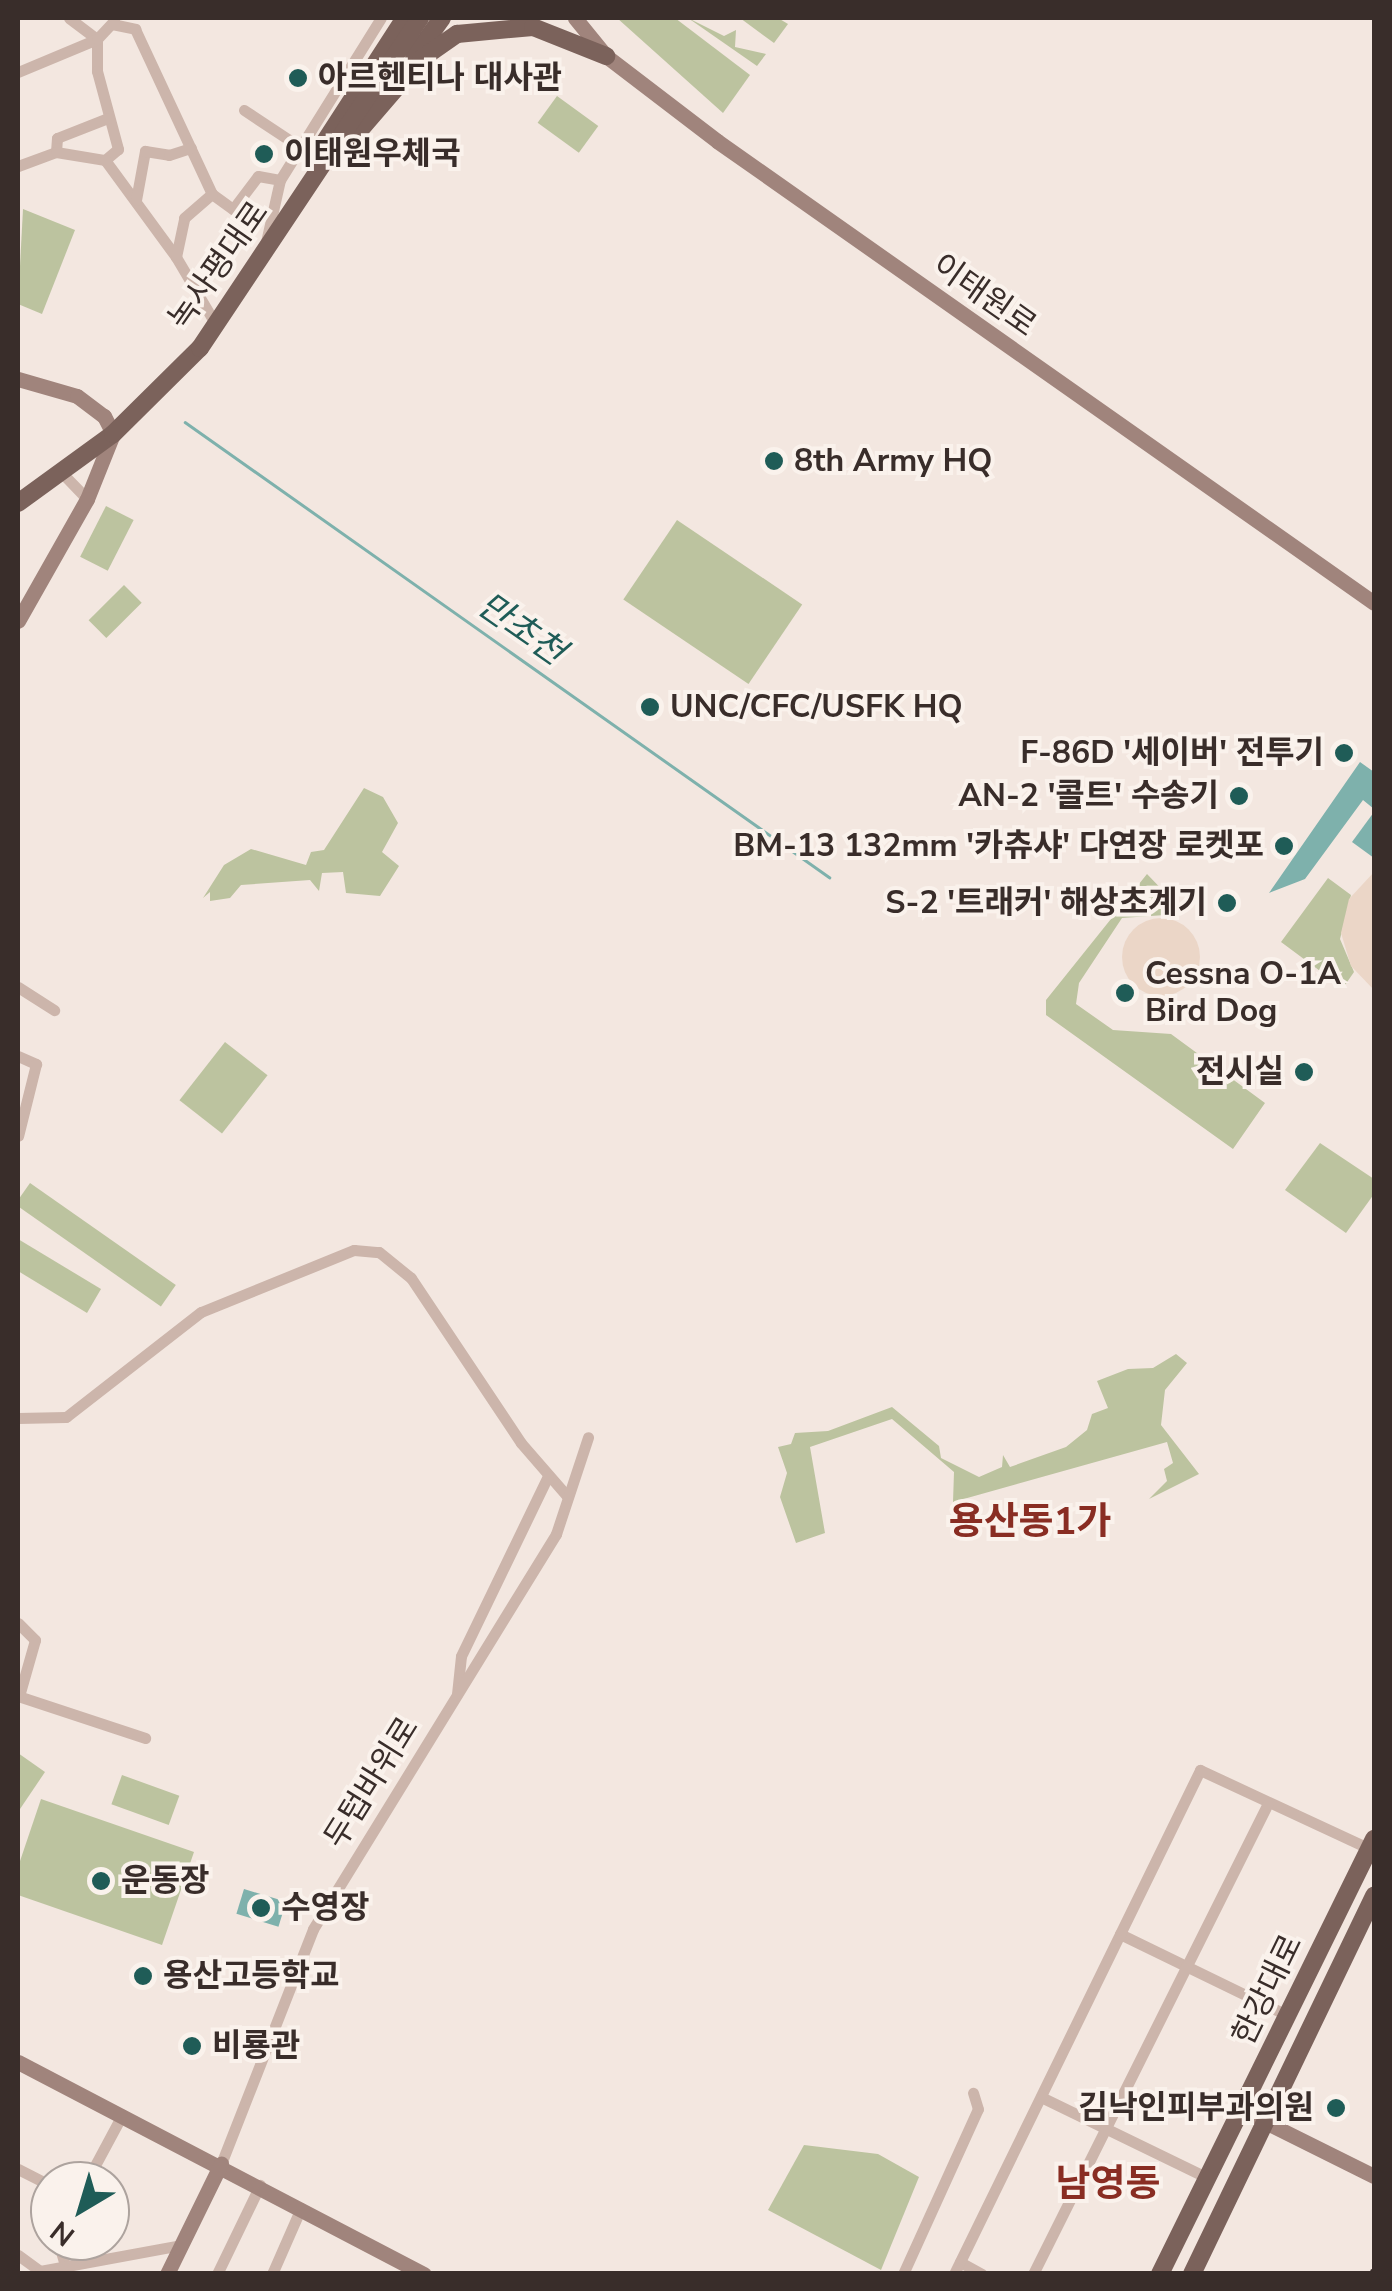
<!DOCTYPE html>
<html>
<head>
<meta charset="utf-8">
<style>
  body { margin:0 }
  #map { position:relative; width:1392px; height:2291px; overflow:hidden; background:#f3e7e0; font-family:"Nunito Sans","Noto Sans KR",sans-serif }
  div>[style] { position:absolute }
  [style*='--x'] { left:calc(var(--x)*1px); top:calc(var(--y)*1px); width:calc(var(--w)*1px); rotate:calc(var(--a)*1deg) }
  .green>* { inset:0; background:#bcc39f; transform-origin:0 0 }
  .plaza>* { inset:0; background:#ebd6c7 }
  .round { border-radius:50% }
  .water>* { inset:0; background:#7eb1ac; transform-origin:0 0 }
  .stream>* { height:2.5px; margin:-1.25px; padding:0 1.25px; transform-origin:1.25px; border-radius:1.25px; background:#7eb1ac }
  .street>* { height:11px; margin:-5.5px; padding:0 5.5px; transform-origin:5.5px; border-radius:5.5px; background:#ccb5ab }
  .secondary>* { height:15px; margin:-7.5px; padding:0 7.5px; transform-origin:7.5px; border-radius:7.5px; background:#a0847c }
  .primary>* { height:18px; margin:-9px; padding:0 9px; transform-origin:9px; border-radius:9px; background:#7b625b }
  .rail>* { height:6px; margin-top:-3px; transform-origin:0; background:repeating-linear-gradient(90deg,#faf2ec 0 8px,#392d2a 0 16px); box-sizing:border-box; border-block:2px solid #392d2a }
  .dots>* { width:28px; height:28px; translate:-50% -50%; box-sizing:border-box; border:5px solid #faf2ec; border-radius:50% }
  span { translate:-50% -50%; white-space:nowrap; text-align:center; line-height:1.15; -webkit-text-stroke:8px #faf2ec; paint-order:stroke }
  .poi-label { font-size:32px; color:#392d2a; font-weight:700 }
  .left { translate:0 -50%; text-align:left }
  .right { translate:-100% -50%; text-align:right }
  .street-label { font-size:32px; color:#392d2a }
  .water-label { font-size:35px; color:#1f5c57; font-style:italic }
  .quarter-label { font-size:38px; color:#892d23; font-weight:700 }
  .frame { position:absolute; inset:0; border:20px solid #392d2a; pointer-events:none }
  .north { position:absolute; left:30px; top:2161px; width:100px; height:100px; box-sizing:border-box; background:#faf2ec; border:2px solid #ada39e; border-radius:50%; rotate:218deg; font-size:28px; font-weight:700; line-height:40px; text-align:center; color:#392d2a }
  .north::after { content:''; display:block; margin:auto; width:35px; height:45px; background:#1f5c57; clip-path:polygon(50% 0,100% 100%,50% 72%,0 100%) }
</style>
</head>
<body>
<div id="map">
  <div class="green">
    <i style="clip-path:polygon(617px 18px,675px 18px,750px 75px,723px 113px)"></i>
    <i style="clip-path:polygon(688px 18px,724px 36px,736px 30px,735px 47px,766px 54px,757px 66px)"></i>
    <i style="clip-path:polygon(740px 18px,778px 18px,788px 24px,774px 43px)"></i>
    <i style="left:557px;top:96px;width:51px;height:33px;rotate:36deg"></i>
    <i style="clip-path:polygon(23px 209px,75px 230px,42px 314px,18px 304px)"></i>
    <i style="left:106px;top:506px;width:31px;height:57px;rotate:27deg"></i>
    <i style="left:677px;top:520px;width:151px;height:96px;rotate:34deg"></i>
    <i style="left:124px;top:585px;width:25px;height:50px;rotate:45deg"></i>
    <i style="clip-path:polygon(364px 788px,383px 797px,398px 823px,382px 852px,399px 866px,380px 896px,346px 893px,343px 872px,322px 873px,319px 891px,310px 880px,241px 885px,230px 898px,210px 901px,210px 892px,203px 898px,224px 865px,251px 849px,306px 865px,311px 852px,324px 850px)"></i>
    <i style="clip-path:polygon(1147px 874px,1173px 901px,1165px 915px,1122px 918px,1079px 983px,1076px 1004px,1113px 1030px,1171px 1034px,1265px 1103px,1233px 1149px,1046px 1015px,1046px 1000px)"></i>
    <i style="clip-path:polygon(1328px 878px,1351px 895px,1340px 939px,1354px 972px,1343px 988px,1281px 942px)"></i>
    <i style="left:225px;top:1042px;width:54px;height:74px;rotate:38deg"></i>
    <i style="clip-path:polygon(1320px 1143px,1374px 1179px,1374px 1194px,1346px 1233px,1285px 1190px)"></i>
    <i style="left:30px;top:1183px;width:178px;height:26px;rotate:35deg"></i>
    <i style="clip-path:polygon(18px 1239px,101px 1289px,87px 1313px,18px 1271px)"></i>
    <i style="clip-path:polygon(1176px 1354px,1187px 1363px,1165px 1390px,1161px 1425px,1199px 1474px,1149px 1499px,1167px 1481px,1164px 1469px,1173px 1463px,1167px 1442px,953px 1502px,954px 1472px,892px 1419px,810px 1447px,825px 1533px,796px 1543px,780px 1497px,787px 1473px,778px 1447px,791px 1444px,795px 1433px,828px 1431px,892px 1407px,939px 1446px,941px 1458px,979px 1477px,1002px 1467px,1003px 1455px,1010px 1467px,1066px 1447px,1087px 1430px,1092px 1414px,1108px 1408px,1097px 1381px,1128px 1369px,1153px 1368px)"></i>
    <i style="clip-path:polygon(18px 1753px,45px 1772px,18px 1812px)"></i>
    <i style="left:122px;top:1775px;width:61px;height:31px;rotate:20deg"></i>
    <i style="clip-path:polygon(41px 1799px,194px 1852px,162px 1945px,18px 1895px,18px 1867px)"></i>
    <i style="clip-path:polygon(804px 2145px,878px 2154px,919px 2177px,881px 2270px,768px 2210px)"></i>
  </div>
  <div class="plaza">
    <i style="clip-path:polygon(1374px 872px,1374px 990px,1351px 966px,1341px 933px,1349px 899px)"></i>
    <i class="round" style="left:1122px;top:918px;width:78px;height:78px"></i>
  </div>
  <div class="water">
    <i style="clip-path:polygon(1360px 762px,1374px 772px,1374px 809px,1363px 800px,1305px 879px,1269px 893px)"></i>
    <i style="clip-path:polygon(1374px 812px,1374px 858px,1352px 842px)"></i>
    <i style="left:244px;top:1889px;width:44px;height:26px;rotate:17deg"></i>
  </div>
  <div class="stream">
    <i style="--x:185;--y:422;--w:789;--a:35.24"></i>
  </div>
  <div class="street">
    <i style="--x:69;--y:18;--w:35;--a:37"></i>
    <i style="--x:97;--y:39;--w:32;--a:90"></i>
    <i style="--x:97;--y:71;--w:81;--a:74.9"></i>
    <i style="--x:118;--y:149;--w:17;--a:140"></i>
    <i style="--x:112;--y:24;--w:24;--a:12"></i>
    <i style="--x:135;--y:29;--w:182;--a:65"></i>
    <i style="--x:212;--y:194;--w:26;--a:36"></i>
    <i style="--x:233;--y:209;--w:41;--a:-52.9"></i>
    <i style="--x:258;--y:176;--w:22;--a:10"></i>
    <i style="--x:18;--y:72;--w:86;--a:-22.7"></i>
    <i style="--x:97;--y:39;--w:25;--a:-47"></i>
    <i style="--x:244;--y:110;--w:67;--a:33.5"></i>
    <i style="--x:56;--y:152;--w:14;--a:-86"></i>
    <i style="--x:57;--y:138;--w:55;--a:-21.4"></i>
    <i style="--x:18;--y:166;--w:40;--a:-20.2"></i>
    <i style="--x:56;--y:152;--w:50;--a:9.3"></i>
    <i style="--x:105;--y:160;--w:120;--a:53.8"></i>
    <i style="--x:176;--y:257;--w:79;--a:59.5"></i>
    <i style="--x:136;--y:200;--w:50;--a:-79.6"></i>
    <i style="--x:145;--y:151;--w:24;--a:9"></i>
    <i style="--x:169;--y:155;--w:23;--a:-18"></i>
    <i style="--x:266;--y:242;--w:64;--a:-77.3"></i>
    <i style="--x:280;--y:180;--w:191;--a:-58.1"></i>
    <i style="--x:176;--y:257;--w:40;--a:-78"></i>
    <i style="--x:184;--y:218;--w:37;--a:-41"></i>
    <i style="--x:62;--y:473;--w:36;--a:46"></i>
    <i style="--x:18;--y:987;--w:43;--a:32.6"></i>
    <i style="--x:18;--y:1056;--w:20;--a:24"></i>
    <i style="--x:36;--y:1064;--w:74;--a:104"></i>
    <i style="--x:18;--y:1418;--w:48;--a:-1.2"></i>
    <i style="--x:66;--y:1417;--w:171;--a:-37.9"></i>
    <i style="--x:201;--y:1312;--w:165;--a:-22.1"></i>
    <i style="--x:354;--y:1250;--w:25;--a:5"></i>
    <i style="--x:379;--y:1252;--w:41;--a:39.1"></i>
    <i style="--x:411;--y:1278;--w:198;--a:56.3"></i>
    <i style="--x:521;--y:1443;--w:70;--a:49"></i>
    <i style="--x:18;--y:1623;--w:24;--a:45"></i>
    <i style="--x:35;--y:1640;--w:58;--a:105.9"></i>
    <i style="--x:457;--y:1694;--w:38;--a:-84"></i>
    <i style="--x:461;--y:1656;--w:200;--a:-64.2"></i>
    <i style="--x:18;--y:1696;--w:134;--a:18.3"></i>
    <i style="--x:1120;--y:1934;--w:188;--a:25.9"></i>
    <i style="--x:1041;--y:2097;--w:186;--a:25.9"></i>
    <i style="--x:221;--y:2164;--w:252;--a:-68.6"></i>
    <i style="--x:313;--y:1929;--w:464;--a:-58.4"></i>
    <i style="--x:556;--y:1534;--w:102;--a:-71.7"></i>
    <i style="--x:18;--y:2169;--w:29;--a:27"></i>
    <i style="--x:44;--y:2182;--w:49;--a:-12.9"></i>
    <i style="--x:92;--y:2171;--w:64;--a:-61.8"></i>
    <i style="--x:44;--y:2182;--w:25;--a:76"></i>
    <i style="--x:58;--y:2241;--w:26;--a:74"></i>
    <i style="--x:18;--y:2255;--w:27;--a:36"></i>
    <i style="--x:40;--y:2271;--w:143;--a:-10.4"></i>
    <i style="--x:960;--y:2262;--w:25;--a:29"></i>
    <i style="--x:217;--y:2274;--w:99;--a:-64.2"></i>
    <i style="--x:272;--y:2274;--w:72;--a:-66.3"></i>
    <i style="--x:903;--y:2274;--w:181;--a:-65.6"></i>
    <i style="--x:978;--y:2109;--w:17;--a:-107"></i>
    <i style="--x:954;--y:2274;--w:561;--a:-63.98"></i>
    <i style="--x:1200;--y:1770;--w:187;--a:24.9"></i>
    <i style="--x:1033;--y:2274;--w:526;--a:-63.48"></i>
  </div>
  <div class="secondary">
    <i style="--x:575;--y:18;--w:49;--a:50.8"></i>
    <i style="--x:606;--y:56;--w:140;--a:37.4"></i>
    <i style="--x:717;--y:141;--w:803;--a:35.11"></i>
    <i style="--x:18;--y:379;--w:61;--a:16.1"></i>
    <i style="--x:77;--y:396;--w:34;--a:37"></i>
    <i style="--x:104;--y:416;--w:20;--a:63"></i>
    <i style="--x:113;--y:434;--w:70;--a:111.8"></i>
    <i style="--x:87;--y:499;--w:140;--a:119.5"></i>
    <i style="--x:18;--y:2062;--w:458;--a:27.6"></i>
    <i style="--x:1243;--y:2111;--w:146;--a:26.4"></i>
    <i style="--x:167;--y:2274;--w:123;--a:-63.9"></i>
  </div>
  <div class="primary">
    <i style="--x:414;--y:57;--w:48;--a:-54.3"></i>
    <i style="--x:346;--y:146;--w:115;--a:-49.2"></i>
    <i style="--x:421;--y:59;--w:44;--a:-34.8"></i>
    <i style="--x:457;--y:34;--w:76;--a:-5.3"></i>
    <i style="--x:533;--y:27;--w:79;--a:21.7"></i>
    <i style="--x:323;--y:156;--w:13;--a:-86"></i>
    <i style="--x:324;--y:143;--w:149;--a:-57.1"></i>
    <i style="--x:18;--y:503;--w:117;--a:-36"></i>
    <i style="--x:113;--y:434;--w:122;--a:-44.7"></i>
    <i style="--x:200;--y:348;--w:397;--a:-56.3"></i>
    <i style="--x:1160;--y:2274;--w:485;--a:-63.8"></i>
    <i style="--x:1192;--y:2274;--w:420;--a:-64.3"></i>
  </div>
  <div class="rail">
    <i style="--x:1372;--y:2274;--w:4;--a:-63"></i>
  </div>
  <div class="dots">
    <i style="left:298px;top:78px;background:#1f5c57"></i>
    <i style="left:264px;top:154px;background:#1f5c57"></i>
    <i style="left:774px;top:461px;background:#1f5c57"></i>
    <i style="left:650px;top:707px;background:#1f5c57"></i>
    <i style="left:1344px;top:753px;background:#1f5c57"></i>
    <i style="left:1239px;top:796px;background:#1f5c57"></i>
    <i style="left:1284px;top:846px;background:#1f5c57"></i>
    <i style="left:1227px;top:903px;background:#1f5c57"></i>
    <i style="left:1125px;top:993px;background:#1f5c57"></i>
    <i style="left:1304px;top:1072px;background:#1f5c57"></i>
    <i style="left:101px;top:1881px;background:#1f5c57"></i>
    <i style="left:261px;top:1908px;background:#1f5c57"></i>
    <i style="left:143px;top:1976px;background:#1f5c57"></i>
    <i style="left:192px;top:2046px;background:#1f5c57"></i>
    <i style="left:1336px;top:2108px;background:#1f5c57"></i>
  </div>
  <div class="poi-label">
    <span class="left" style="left:318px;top:78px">아르헨티나 대사관</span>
    <span class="left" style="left:284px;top:154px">이태원우체국</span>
    <span class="left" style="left:794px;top:461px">8th Army HQ</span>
    <span class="left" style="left:670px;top:707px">UNC/CFC/USFK HQ</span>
    <span class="right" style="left:1324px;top:753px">F-86D '세이버' 전투기</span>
    <span class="right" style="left:1219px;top:796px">AN-2 '콜트' 수송기</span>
    <span class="right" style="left:1264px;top:846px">BM-13 132mm '카츄샤' 다연장 로켓포</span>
    <span class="right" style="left:1207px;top:903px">S-2 '트래커' 해상초계기</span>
    <span class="left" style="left:1145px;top:993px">Cessna O-1A<br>Bird Dog</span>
    <span class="right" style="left:1284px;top:1072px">전시실</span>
    <span class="left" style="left:121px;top:1881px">운동장</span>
    <span class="left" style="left:281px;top:1908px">수영장</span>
    <span class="left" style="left:163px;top:1976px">용산고등학교</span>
    <span class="left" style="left:212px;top:2046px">비룡관</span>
    <span class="right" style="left:1314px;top:2108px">김낙인피부과의원</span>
  </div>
  <div class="street-label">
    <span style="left:219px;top:266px;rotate:-55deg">녹사평대로</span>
    <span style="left:984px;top:296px;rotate:35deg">이태원로</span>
    <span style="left:372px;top:1783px;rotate:-58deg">두텁바위로</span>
    <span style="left:1268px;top:1990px;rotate:-64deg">한강대로</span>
  </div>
  <div class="water-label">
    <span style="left:521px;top:629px;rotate:35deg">만초천</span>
  </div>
  <div class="quarter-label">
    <span style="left:1030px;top:1522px">용산동1가</span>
    <span style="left:1108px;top:2184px">남영동</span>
  </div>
  <div class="frame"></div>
  <div class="north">N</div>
</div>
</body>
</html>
